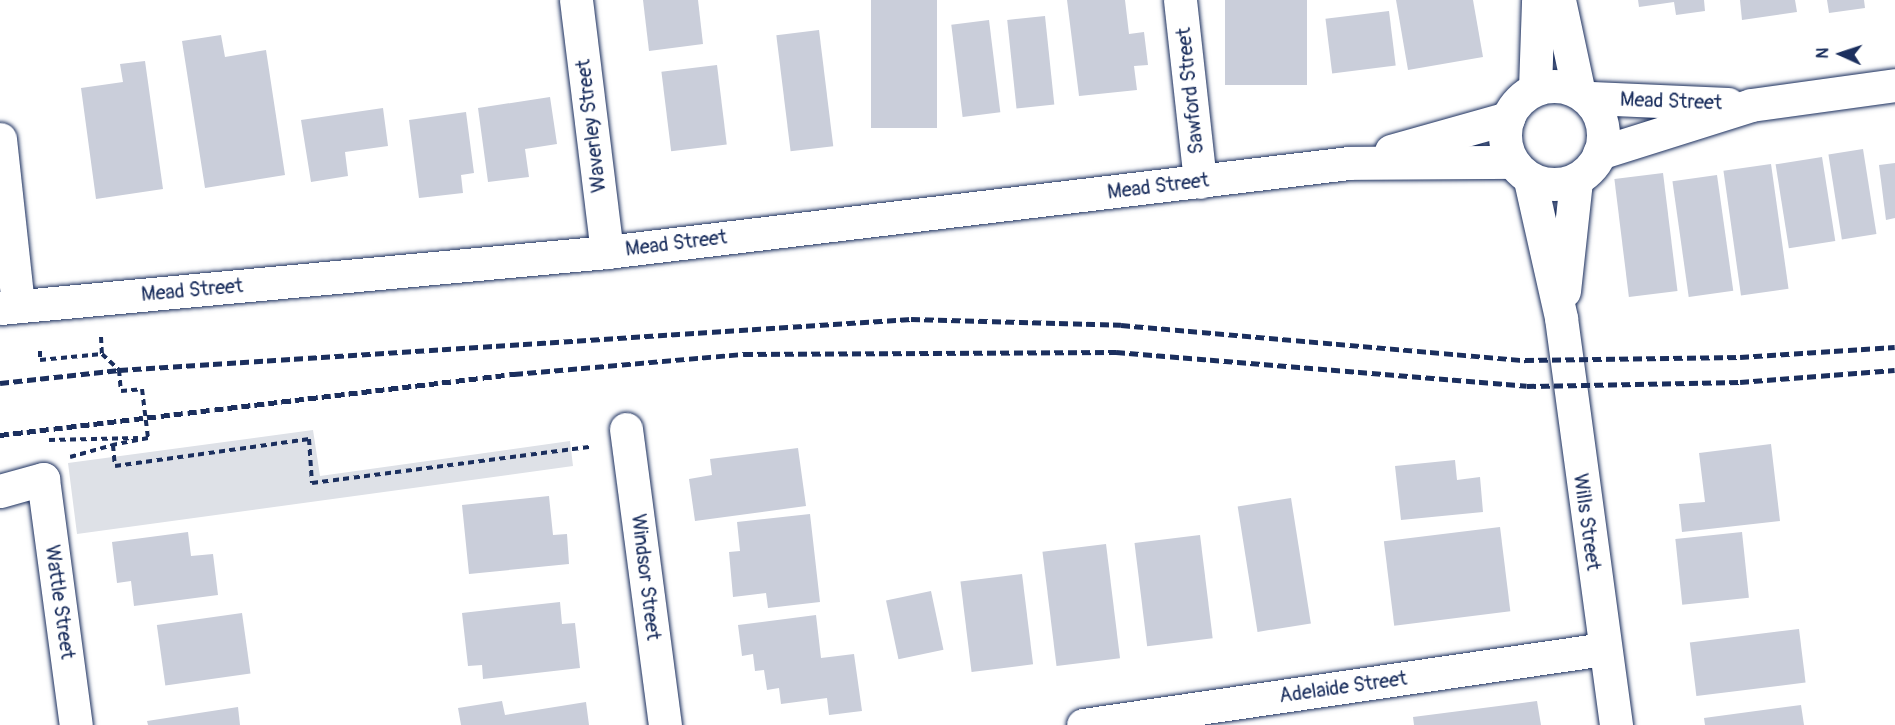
<!DOCTYPE html>
<html>
<head>
<meta charset="utf-8">
<style>
  body { margin:0 }
  #map { position:relative; width:1895px; height:725px; overflow:hidden; background:#fff; font-family:Pangolin,sans-serif }
  div>[style] { position:absolute }
  [style*='--x'] { left:calc(var(--x)*1px); top:calc(var(--y)*1px); width:calc(var(--w)*1px); rotate:calc(var(--a)*1deg) }
  .green>* { inset:0; background:#dee1e7 }
  .building>* { inset:0; background:#caceda; transform-origin:0 0 }
  .path>* { height:4px; margin-top:-2px; transform-origin:0; background:repeating-linear-gradient(90deg,#1b2f5e 0 6px,transparent 0 10.5px) }
  .roads { filter:drop-shadow(0 0 2px #1b2f5e) drop-shadow(0 0 2px #1b2f5e) }
  .minor>* { height:33px; margin:-16.5px; padding:0 16.5px; transform-origin:16.5px; border-radius:16.5px; background:#fff }
  .minor>.ring { margin:-16.5px; padding:0; box-sizing:content-box; background:none; border:33px solid #fff; border-radius:50% }
  .rail>* { height:4.5px; margin-top:-2.25px; transform-origin:0; background:repeating-linear-gradient(90deg,#1b2f5e 0 9px,transparent 0 13.5px) }
  span { translate:-50% -50%; white-space:nowrap; text-align:center; line-height:1.15; -webkit-text-stroke:4.5px #fff; paint-order:stroke }
  .street-label { font-size:20px; color:#1b2f5e }
  .north { position:absolute; left:1811px; top:24px; width:60px; height:60px; -webkit-text-stroke:4px #fff; paint-order:stroke; rotate:273deg; font-size:16px; font-weight:700; line-height:24px; text-align:center; color:#1b2f5e }
  .north::after { content:''; display:block; margin:auto; width:21px; height:27px; background:#1b2f5e; clip-path:polygon(50% 0,100% 100%,50% 72%,0 100%) }
</style>
</head>
<body>
<div id="map">
  <div class="green">
    <i style="clip-path:polygon(313px 430px,320px 476px,570px 441px,573px 466px,77px 534px,68px 463px)"></i>
  </div>
  <div class="building">
    <i style="clip-path:polygon(643px 0,698px 0,703px 44px,649px 51px)"></i>
    <i style="left:871px;top:0;width:66px;height:128px"></i>
    <i style="clip-path:polygon(1067px 0,1125px 0,1129px 34px,1144px 32px,1148px 65px,1134px 66px,1137px 90px,1079px 96px)"></i>
    <i style="left:1225px;top:0;width:82px;height:85px"></i>
    <i style="clip-path:polygon(1396px 0,1473px 0,1483px 57px,1408px 70px)"></i>
    <i style="clip-path:polygon(1638px 0,1704px 0,1705px 11px,1676px 15px,1674px 2px,1639px 7px)"></i>
    <i style="clip-path:polygon(1740px 0,1795px 0,1797px 12px,1742px 20px)"></i>
    <i style="clip-path:polygon(1827px 0,1864px 0,1865px 8px,1829px 13px)"></i>
    <i style="left:1389px;top:11px;width:55px;height:64px;rotate:83deg"></i>
    <i style="left:1045px;top:16px;width:89px;height:38px;rotate:84deg"></i>
    <i style="left:989px;top:20px;width:93px;height:38px;rotate:83deg"></i>
    <i style="left:819px;top:30px;width:117px;height:43px;rotate:83deg"></i>
    <i style="clip-path:polygon(221px 35px,225px 57px,266px 50px,285px 175px,205px 188px,182px 41px)"></i>
    <i style="clip-path:polygon(145px 61px,163px 189px,96px 199px,81px 88px,123px 82px,120px 64px)"></i>
    <i style="left:717px;top:65px;width:80px;height:56px;rotate:83deg"></i>
    <i style="clip-path:polygon(550px 97px,557px 144px,525px 149px,529px 177px,488px 182px,478px 108px)"></i>
    <i style="clip-path:polygon(383px 108px,388px 146px,345px 152px,348px 176px,311px 182px,301px 120px)"></i>
    <i style="clip-path:polygon(466px 112px,474px 173px,461px 175px,463px 193px,419px 198px,409px 120px)"></i>
    <i style="left:1863px;top:149px;width:86px;height:35px;rotate:81deg"></i>
    <i style="left:1822px;top:157px;width:85px;height:47px;rotate:81deg"></i>
    <i style="clip-path:polygon(1895px 163px,1895px 218px,1886px 220px,1879px 165px)"></i>
    <i style="left:1771px;top:164px;width:126px;height:48px;rotate:82deg"></i>
    <i style="left:1663px;top:173px;width:119px;height:49px;rotate:83deg"></i>
    <i style="left:1717px;top:175px;width:117px;height:45px;rotate:82deg"></i>
    <i style="clip-path:polygon(1771px 444px,1780px 521px,1682px 532px,1679px 504px,1705px 502px,1699px 453px)"></i>
    <i style="clip-path:polygon(798px 448px,806px 506px,695px 521px,689px 479px,712px 475px,710px 459px)"></i>
    <i style="clip-path:polygon(1455px 460px,1457px 480px,1480px 477px,1483px 512px,1401px 520px,1395px 466px)"></i>
    <i style="clip-path:polygon(549px 496px,553px 535px,567px 534px,569px 564px,469px 574px,462px 505px)"></i>
    <i style="left:1291px;top:498px;width:127px;height:54px;rotate:81deg"></i>
    <i style="clip-path:polygon(810px 514px,820px 602px,768px 608px,766px 593px,733px 597px,729px 552px,740px 551px,737px 522px)"></i>
    <i style="left:1500px;top:527px;width:85px;height:117px;rotate:83deg"></i>
    <i style="clip-path:polygon(188px 532px,191px 556px,213px 554px,218px 595px,134px 606px,131px 581px,117px 583px,112px 542px)"></i>
    <i style="left:1742px;top:532px;width:66px;height:67px;rotate:84deg"></i>
    <i style="left:1200px;top:535px;width:104px;height:66px;rotate:83deg"></i>
    <i style="left:1106px;top:544px;width:115px;height:64px;rotate:83deg"></i>
    <i style="left:1022px;top:574px;width:91px;height:62px;rotate:83deg"></i>
    <i style="left:931px;top:591px;width:60px;height:46px;rotate:78deg"></i>
    <i style="clip-path:polygon(560px 602px,562px 624px,575px 623px,580px 668px,483px 679px,482px 665px,468px 666px,462px 613px)"></i>
    <i style="left:242px;top:613px;width:61px;height:86px;rotate:82deg"></i>
    <i style="clip-path:polygon(816px 615px,821px 658px,854px 654px,862px 711px,829px 715px,827px 698px,781px 704px,779px 688px,767px 690px,764px 670px,755px 671px,753px 654px,742px 656px,738px 625px)"></i>
    <i style="left:1799px;top:629px;width:54px;height:110px;rotate:83deg"></i>
    <i style="clip-path:polygon(502px 701px,505px 715px,586px 702px,589px 725px,461px 725px,458px 708px)"></i>
    <i style="clip-path:polygon(1537px 701px,1541px 725px,1414px 725px,1413px 717px)"></i>
    <i style="clip-path:polygon(1801px 705px,1804px 725px,1705px 725px,1704px 718px)"></i>
    <i style="clip-path:polygon(238px 707px,240px 725px,148px 725px,147px 721px)"></i>
  </div>
  <div class="path">
    <i style="--x:101;--y:337;--w:17;--a:87"></i>
    <i style="--x:40;--y:351;--w:9;--a:90"></i>
    <i style="--x:40;--y:360;--w:62;--a:-5.5"></i>
    <i style="--x:102;--y:354;--w:23;--a:43"></i>
    <i style="--x:119;--y:370;--w:21;--a:85"></i>
    <i style="--x:121;--y:391;--w:21;--a:-5"></i>
    <i style="--x:142;--y:389;--w:49;--a:83"></i>
    <i style="--x:148;--y:438;--w:36;--a:169"></i>
    <i style="--x:49;--y:440;--w:89;--a:-1.3"></i>
    <i style="--x:70;--y:457;--w:45;--a:-15.6"></i>
    <i style="--x:113;--y:445;--w:21;--a:85"></i>
    <i style="--x:115;--y:466;--w:196;--a:-7.9"></i>
    <i style="--x:309;--y:439;--w:44;--a:86.1"></i>
    <i style="--x:312;--y:483;--w:281;--a:-7.4"></i>
  </div>
  <div class="roads">
    <div class="minor">
      <i style="--x:576;--y:0;--w:254;--a:83"></i>
      <i style="--x:1180;--y:0;--w:183;--a:83.7"></i>
      <i style="--x:1559;--y:0;--w:91;--a:77.9"></i>
      <i class="ring" style="left:1505px;top:86px;width:65px;height:65px"></i>
      <i style="--x:1535;--y:88;--w:88;--a:-88"></i>
      <i style="--x:1591;--y:98;--w:137;--a:2.5"></i>
      <i style="--x:0;--y:139;--w:168;--a:83.8"></i>
      <i style="--x:1391;--y:151;--w:122;--a:-15.8"></i>
      <i style="--x:1599;--y:153;--w:159;--a:-17.5"></i>
      <i style="--x:1751;--y:105;--w:145;--a:-7.9"></i>
      <i style="--x:1530;--y:180;--w:141;--a:77.3"></i>
      <i style="--x:1561;--y:318;--w:411;--a:82.3"></i>
      <i style="--x:1564;--y:291;--w:112;--a:-83.8"></i>
      <i style="--x:0;--y:308;--w:610;--a:-5.27"></i>
      <i style="--x:607;--y:252;--w:747;--a:-6.84"></i>
      <i style="--x:1349;--y:163;--w:163;--a:-0.4"></i>
      <i style="--x:626;--y:429;--w:299;--a:82.5"></i>
      <i style="--x:0;--y:491;--w:45;--a:-15.6"></i>
      <i style="--x:43;--y:479;--w:248;--a:82.4"></i>
      <i style="--x:1083;--y:725;--w:527;--a:-8.3"></i>
    </div>
  </div>
  <div class="rail">
    <i style="--x:0;--y:383;--w:120;--a:-6.2"></i>
    <i style="--x:119;--y:370;--w:794;--a:-3.68"></i>
    <i style="--x:911;--y:319;--w:210;--a:1.6"></i>
    <i style="--x:1121;--y:325;--w:406;--a:5"></i>
    <i style="--x:1525;--y:360;--w:215;--a:-0.8"></i>
    <i style="--x:1740;--y:357;--w:155;--a:-3.7"></i>
    <i style="--x:0;--y:435;--w:518;--a:-6.77"></i>
    <i style="--x:514;--y:374;--w:231;--a:-5"></i>
    <i style="--x:744;--y:354;--w:372;--a:-0.3"></i>
    <i style="--x:1116;--y:352;--w:412;--a:4.7"></i>
    <i style="--x:1527;--y:386;--w:213;--a:-1.1"></i>
    <i style="--x:1740;--y:382;--w:155;--a:-4.4"></i>
  </div>
  <div class="street-label">
    <span style="left:1190px;top:91px;rotate:-96deg">Sawford Street</span>
    <span style="left:1671px;top:101px;rotate:2deg">Mead Street</span>
    <span style="left:591px;top:126px;rotate:-97deg">Waverley Street</span>
    <span style="left:1158px;top:186px;rotate:-7deg">Mead Street</span>
    <span style="left:676px;top:243px;rotate:-7deg">Mead Street</span>
    <span style="left:192px;top:290px;rotate:-5deg">Mead Street</span>
    <span style="left:1587px;top:522px;rotate:82deg">Wills Street</span>
    <span style="left:646px;top:577px;rotate:83deg">Windsor Street</span>
    <span style="left:60px;top:602px;rotate:82deg">Wattle Street</span>
    <span style="left:1343px;top:687px;rotate:-8deg">Adelaide Street</span>
  </div>
  <div class="north">N</div>
</div>
</body>
</html>
